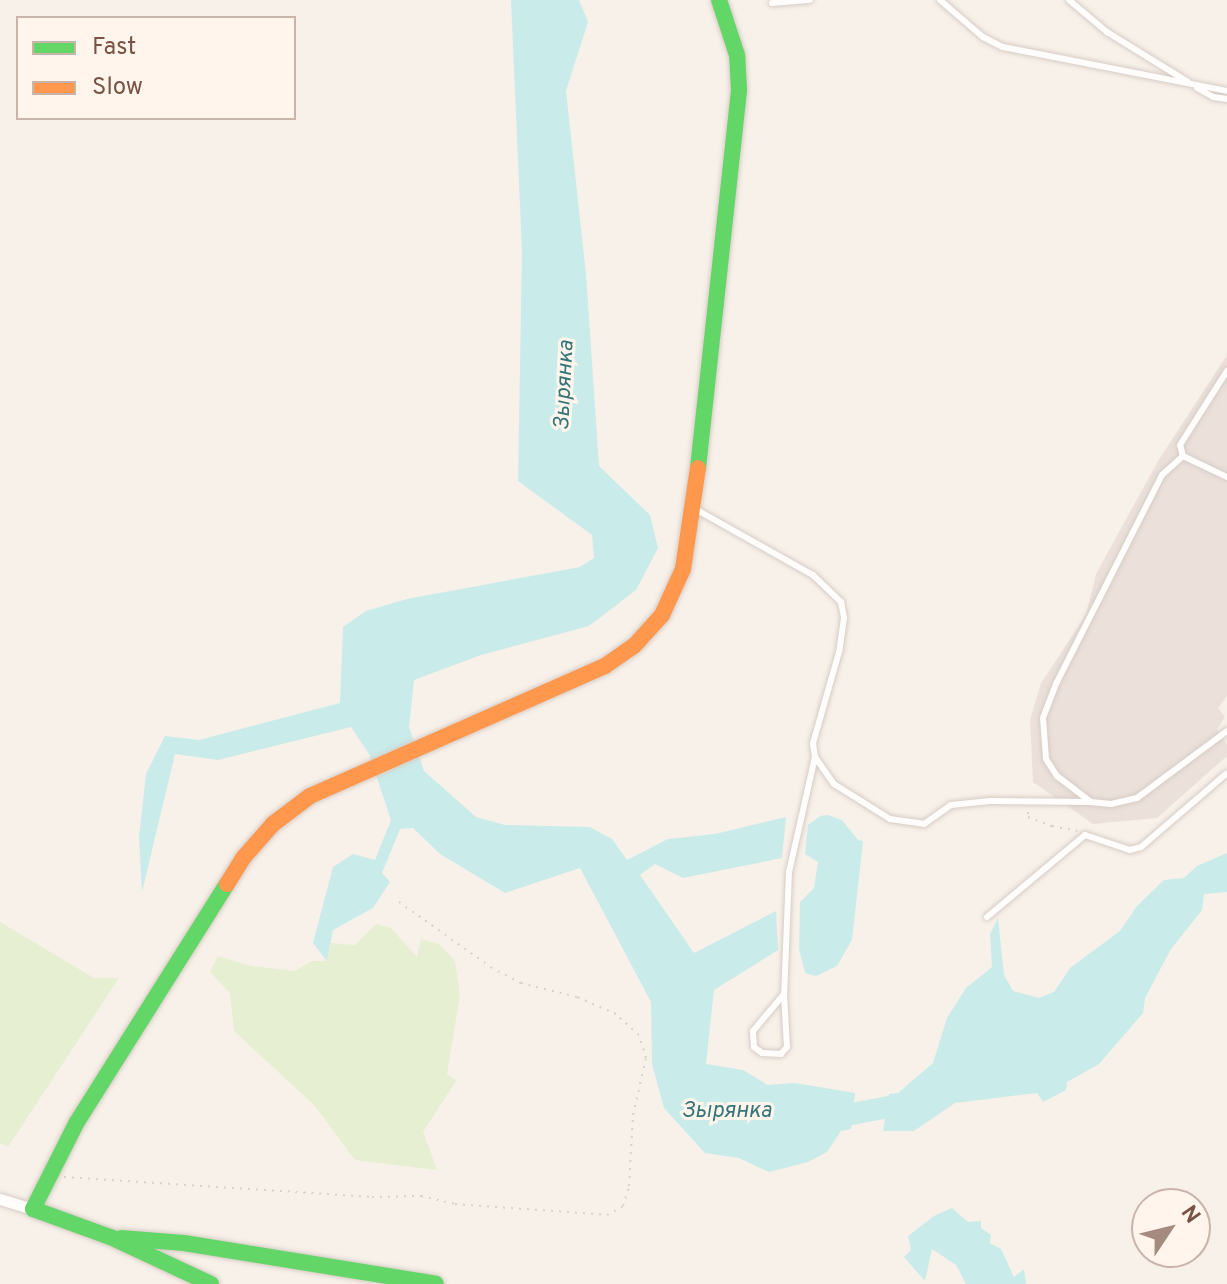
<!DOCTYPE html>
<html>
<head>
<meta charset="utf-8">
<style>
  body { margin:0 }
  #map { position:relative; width:1227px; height:1284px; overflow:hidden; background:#f8f1e9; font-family:Overpass,sans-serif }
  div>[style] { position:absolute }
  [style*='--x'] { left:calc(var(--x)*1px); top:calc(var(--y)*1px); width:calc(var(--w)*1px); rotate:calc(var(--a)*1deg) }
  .industrial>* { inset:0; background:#ebe1da }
  .green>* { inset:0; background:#e6efd2 }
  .water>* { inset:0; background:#c9ebea }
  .river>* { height:22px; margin:-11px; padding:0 11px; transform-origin:11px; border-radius:11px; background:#c9ebea }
  .path>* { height:2px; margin-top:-1px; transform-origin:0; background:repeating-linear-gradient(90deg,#dbd0cb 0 2px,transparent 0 8px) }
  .roads { filter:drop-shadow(0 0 2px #d6ccc6) drop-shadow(0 0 2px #d6ccc6) }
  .lane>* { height:6px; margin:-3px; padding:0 3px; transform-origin:3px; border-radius:3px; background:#fefdfc }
  .street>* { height:11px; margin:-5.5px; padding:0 5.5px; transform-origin:5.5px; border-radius:5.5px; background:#fefdfc }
  .fast>* { height:16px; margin:-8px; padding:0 8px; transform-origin:8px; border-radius:8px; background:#63d668 }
  .slow>* { height:16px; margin:-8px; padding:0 8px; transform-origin:8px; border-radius:8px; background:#ff974d }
  span { translate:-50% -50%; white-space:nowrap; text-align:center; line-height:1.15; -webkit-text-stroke:6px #fff5ec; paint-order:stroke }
  .water-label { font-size:22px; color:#357579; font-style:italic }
  .legend { position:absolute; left:16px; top:16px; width:280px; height:104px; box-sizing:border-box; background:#fff5ec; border:2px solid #c9b4aa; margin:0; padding:10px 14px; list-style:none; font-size:24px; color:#795346 }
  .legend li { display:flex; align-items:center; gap:16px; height:40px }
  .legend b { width:40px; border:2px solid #c9b4aa }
  .north { position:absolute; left:1131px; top:1188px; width:80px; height:80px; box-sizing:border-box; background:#fff5ec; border:2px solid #c9b4aa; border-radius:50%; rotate:55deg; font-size:22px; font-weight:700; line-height:32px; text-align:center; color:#795346 }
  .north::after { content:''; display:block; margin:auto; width:28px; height:36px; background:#a58a7f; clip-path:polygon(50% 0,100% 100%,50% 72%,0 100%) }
</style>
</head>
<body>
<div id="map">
  <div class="industrial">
    <i style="clip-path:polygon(1227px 355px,1227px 696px,1218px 708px,1225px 717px,1217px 730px,1227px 744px,1227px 756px,1157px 818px,1093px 824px,1033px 782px,1030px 720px,1041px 683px,1086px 615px,1096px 574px,1158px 461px)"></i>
  </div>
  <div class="green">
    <i style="clip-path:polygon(0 922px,94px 978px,119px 978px,8px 1147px,0 1143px)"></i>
    <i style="clip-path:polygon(376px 924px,391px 928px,417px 957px,421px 939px,439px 944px,455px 961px,460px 995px,447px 1074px,456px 1081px,423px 1132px,437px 1170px,355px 1160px,315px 1106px,234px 1031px,230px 993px,210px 972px,218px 956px,251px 966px,295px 971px,312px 961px,327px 961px,331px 943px,355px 945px)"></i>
  </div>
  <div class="water">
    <i style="clip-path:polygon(511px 0,579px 0,588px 22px,566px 91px,586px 274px,599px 466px,650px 515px,658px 548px,636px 590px,589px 626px,481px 655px,414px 680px,409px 727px,424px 771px,476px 817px,505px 825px,590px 827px,612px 839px,627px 860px,668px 839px,715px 834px,786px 817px,782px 858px,683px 878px,655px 864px,640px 875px,694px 953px,776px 911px,778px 950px,714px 990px,706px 1064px,743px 1070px,768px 1085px,795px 1083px,855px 1093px,851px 1129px,841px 1131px,827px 1152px,808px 1162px,769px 1172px,739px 1158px,705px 1153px,664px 1108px,652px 1064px,651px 1002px,580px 868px,505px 893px,440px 854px,413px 828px,400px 829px,382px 873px,390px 882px,373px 908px,333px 930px,327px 961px,313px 943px,333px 867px,353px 854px,375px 860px,391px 820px,369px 754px,351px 727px,218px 760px,175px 754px,142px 892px,139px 837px,146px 774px,165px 736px,199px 740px,340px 703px,343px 627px,366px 611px,407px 599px,580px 567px,594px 558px,592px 535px,518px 481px,522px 252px)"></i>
    <i style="clip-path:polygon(828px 815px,842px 820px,858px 840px,863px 841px,852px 940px,837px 966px,816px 976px,805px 973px,799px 949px,800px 902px,814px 888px,818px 862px,805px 854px,808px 825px,820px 816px)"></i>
    <i style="clip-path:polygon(1227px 853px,1227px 892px,1204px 894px,1202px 910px,1171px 949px,1145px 998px,1143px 1013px,1099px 1064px,1067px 1082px,1066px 1090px,1043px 1102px,1037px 1093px,955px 1103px,914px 1131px,883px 1131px,889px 1094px,898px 1093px,933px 1063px,947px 1018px,966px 988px,992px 967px,990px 934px,998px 918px,1004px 975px,1013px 991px,1039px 998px,1054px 992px,1070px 968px,1120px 931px,1137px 906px,1164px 880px,1184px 878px,1197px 866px)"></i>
    <i style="clip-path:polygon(952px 1208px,968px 1222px,981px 1221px,981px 1228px,991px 1235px,990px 1243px,1001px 1249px,1014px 1277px,1024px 1269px,1026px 1284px,966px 1284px,956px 1265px,932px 1249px,925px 1281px,904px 1257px,911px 1250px,908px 1236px,934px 1216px)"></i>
  </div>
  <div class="river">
    <i style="--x:826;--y:1119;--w:90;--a:-10.9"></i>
  </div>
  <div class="path">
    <i style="--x:1028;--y:812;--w:5;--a:90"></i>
    <i style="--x:1028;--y:817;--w:26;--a:21"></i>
    <i style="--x:1052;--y:826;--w:26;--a:11"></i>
    <i style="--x:64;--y:1177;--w:309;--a:3.7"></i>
    <i style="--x:372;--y:1197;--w:49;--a:-1.2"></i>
    <i style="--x:421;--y:1196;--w:35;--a:13"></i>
    <i style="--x:455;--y:1204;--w:152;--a:4.1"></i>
    <i style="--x:607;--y:1215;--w:18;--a:-29"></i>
    <i style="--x:623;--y:1206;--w:21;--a:-73"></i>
    <i style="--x:629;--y:1186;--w:71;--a:-86.8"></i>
    <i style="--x:633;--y:1115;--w:58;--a:-77.2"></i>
    <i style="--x:646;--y:1058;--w:24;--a:-107"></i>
    <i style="--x:639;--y:1035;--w:31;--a:-138"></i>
    <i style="--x:616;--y:1014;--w:43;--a:-156.4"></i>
    <i style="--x:577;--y:997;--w:58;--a:-166"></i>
    <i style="--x:521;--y:983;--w:33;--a:-153"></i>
    <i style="--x:492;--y:968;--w:119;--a:-144.6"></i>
  </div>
  <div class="roads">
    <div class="lane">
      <i style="--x:940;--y:0;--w:57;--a:40.7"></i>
      <i style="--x:983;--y:37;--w:22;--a:27"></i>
      <i style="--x:1003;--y:47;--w:228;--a:11.1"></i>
      <i style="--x:1069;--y:0;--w:50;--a:40.1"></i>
      <i style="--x:1107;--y:32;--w:95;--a:31.7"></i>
      <i style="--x:772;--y:3;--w:38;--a:-5"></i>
      <i style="--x:1197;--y:88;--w:18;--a:29"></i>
      <i style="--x:1213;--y:97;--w:14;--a:8"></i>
      <i style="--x:1183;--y:456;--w:28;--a:138"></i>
      <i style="--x:1162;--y:475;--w:234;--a:116.9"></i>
      <i style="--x:1056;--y:684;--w:36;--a:111"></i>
      <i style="--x:1043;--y:718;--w:41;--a:85.8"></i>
      <i style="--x:1046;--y:759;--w:20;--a:57"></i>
      <i style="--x:1057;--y:776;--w:43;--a:37.4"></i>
      <i style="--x:1091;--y:802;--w:20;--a:6"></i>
      <i style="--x:1111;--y:804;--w:27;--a:-13"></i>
      <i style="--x:1137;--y:798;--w:112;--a:-36.7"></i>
      <i style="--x:1183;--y:456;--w:11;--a:-105"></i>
      <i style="--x:1180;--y:445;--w:88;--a:-57.6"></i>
      <i style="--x:1183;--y:456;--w:49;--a:25.5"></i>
      <i style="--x:697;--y:510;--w:133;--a:29.3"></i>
      <i style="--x:813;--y:575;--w:39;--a:44"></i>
      <i style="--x:841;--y:602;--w:16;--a:79"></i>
      <i style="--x:844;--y:618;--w:34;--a:98"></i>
      <i style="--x:839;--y:652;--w:95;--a:105.9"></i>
      <i style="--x:813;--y:743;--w:14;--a:82"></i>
      <i style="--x:815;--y:757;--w:118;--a:102.7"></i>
      <i style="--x:789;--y:872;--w:122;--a:92.3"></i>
      <i style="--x:784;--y:994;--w:53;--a:86.8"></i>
      <i style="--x:787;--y:1047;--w:9;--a:131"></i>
      <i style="--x:781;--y:1054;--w:19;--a:-177"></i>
      <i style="--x:762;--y:1053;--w:10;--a:-143"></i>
      <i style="--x:754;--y:1047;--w:16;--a:-94"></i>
      <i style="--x:753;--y:1031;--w:48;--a:-50"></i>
      <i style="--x:815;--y:757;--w:33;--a:55"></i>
      <i style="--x:834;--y:784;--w:66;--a:32"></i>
      <i style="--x:890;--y:819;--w:34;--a:8"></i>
      <i style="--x:924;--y:824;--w:33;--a:-35"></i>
      <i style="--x:951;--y:805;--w:39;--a:-6"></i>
      <i style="--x:990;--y:801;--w:101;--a:0.6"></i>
      <i style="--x:987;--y:917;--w:128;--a:-39.9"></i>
      <i style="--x:1085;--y:835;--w:47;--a:18.4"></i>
      <i style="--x:1130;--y:850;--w:11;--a:-15"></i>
      <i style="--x:1141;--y:847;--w:113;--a:-40.7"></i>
    </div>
    <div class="street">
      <i style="--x:0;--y:1199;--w:34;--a:17"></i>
    </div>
    <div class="fast">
      <i style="--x:698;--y:468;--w:380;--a:-83.8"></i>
      <i style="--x:739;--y:90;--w:35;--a:-93"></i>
      <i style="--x:737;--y:55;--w:58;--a:-108.1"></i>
      <i style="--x:121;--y:1238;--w:63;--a:4.5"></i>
      <i style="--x:184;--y:1243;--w:255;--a:9.2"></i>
      <i style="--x:211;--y:1284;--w:111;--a:-155"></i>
      <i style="--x:110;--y:1237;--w:82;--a:-160"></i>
      <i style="--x:33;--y:1209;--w:97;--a:-63.2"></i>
      <i style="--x:77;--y:1122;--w:281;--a:-57.8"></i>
    </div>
    <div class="slow">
      <i style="--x:227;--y:884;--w:32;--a:-58"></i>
      <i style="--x:244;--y:857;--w:44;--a:-48.7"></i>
      <i style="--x:273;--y:824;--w:46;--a:-37.1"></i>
      <i style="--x:310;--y:796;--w:322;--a:-23.8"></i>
      <i style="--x:605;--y:666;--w:35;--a:-35"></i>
      <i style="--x:634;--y:646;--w:42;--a:-47.9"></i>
      <i style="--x:662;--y:615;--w:51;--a:-65.5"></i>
      <i style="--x:683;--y:569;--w:102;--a:-81.6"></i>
    </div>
  </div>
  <div class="water-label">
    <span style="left:565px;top:385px;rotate:-87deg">Зырянка</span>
    <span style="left:727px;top:1112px">Зырянка</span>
  </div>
  <ul class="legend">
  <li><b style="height:10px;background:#63d668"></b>Fast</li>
  <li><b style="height:10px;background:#ff974d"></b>Slow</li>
  </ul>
  <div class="north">N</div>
</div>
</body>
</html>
